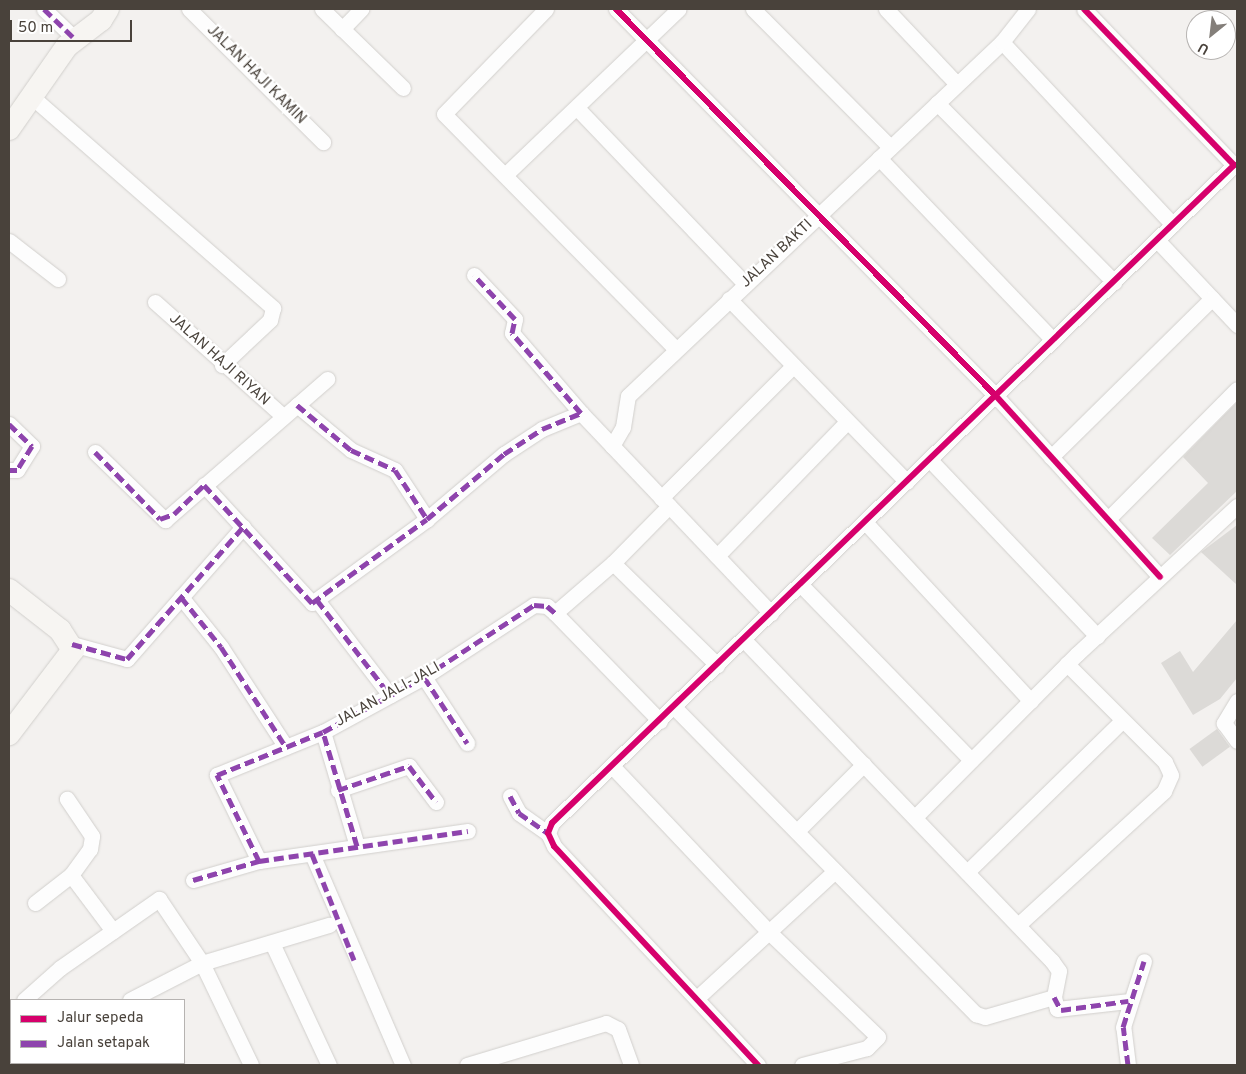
<!DOCTYPE html>
<html>
<head>
<meta charset="utf-8">
<style>
  body { margin:0 }
  #map { position:relative; width:1246px; height:1074px; overflow:hidden; background:#f3f1ef; font-family:Overpass,sans-serif }
  div>[style] { position:absolute }
  [style*='--x'] { left:calc(var(--x)*1px); top:calc(var(--y)*1px); width:calc(var(--w)*1px); rotate:calc(var(--a)*1deg) }
  .building>* { inset:0; background:#dcdad7; transform-origin:0 0 }
  .roads { filter:drop-shadow(0 0 1px #d1cfcc) drop-shadow(0 0 1px #d1cfcc) }
  .street>* { height:15px; margin:-7.5px; padding:0 7.5px; transform-origin:7.5px; border-radius:7.5px; background:#fdfdfd }
  .secondary>* { height:22px; margin:-11px; padding:0 11px; transform-origin:11px; border-radius:11px; background:#f7f5f2 }
  .quiet>* { height:5px; margin-top:-2.5px; transform-origin:0; background:repeating-linear-gradient(90deg,#8e44ad 0 10px,transparent 0 15px) }
  .cycleway>* { height:6px; margin:-3px; padding:0 3px; transform-origin:3px; border-radius:3px; background:#d6006c }
  span { translate:-50% -50%; white-space:nowrap; text-align:center; line-height:1.15; -webkit-text-stroke:4.5px #fff; paint-order:stroke }
  .street-label { font-size:15px; color:#49423b }
  .frame { position:absolute; inset:0; border:10px solid #49423b; pointer-events:none }
  .legend { position:absolute; left:10px; top:999px; width:175px; height:65px; box-sizing:border-box; background:#fff; border:1px solid #b6b3b1; margin:0; padding:6px 9px; list-style:none; font-size:15px; color:#49423b }
  .legend li { display:flex; align-items:center; gap:10px; height:25px }
  .legend b { width:25px; border:1px solid #b6b3b1 }
  .north { position:absolute; left:1186px; top:10px; width:50px; height:50px; box-sizing:border-box; background:#fff; border:1px solid #b6b3b1; border-radius:50%; rotate:209deg; font-size:14px; font-weight:700; line-height:20px; text-align:center; color:#49423b }
  .north::after { content:''; display:block; margin:auto; width:18px; height:22px; background:#847f7a; clip-path:polygon(50% 0,100% 100%,50% 72%,0 100%) }
  .scale { position:absolute; left:10px; top:20px; width:122px; height:22px; box-sizing:border-box; border:2px solid #49423b; border-top:0; padding-left:6px; font-size:15px; line-height:18px; white-space:nowrap; color:#49423b; -webkit-text-stroke:4px #fff; paint-order:stroke }
</style>
</head>
<body>
<div id="map">
  <div class="building">
    <i style="clip-path:polygon(1237px 402px,1237px 491px,1170px 555px,1152px 538px,1208px 483px,1183px 457px)"></i>
    <i style="clip-path:polygon(1237px 525px,1237px 585px,1201px 552px)"></i>
    <i style="clip-path:polygon(1237px 620px,1237px 678px,1220px 699px,1193px 715px,1161px 663px,1180px 651px,1193px 672px)"></i>
    <i style="left:1217px;top:729px;width:22px;height:34px;rotate:54deg"></i>
  </div>
  <div class="roads">
    <div class="street">
      <i style="--x:44;--y:9;--w:42;--a:44"></i>
      <i style="--x:189;--y:9;--w:189;--a:44.8"></i>
      <i style="--x:322;--y:9;--w:113;--a:44.3"></i>
      <i style="--x:546;--y:9;--w:146;--a:134.2"></i>
      <i style="--x:444;--y:114;--w:330;--a:45.4"></i>
      <i style="--x:616;--y:9;--w:542;--a:45.52"></i>
      <i style="--x:996;--y:396;--w:244;--a:47.8"></i>
      <i style="--x:753;--y:9;--w:194;--a:45.2"></i>
      <i style="--x:886;--y:9;--w:103;--a:46.6"></i>
      <i style="--x:342;--y:29;--w:28;--a:-46"></i>
      <i style="--x:1002;--y:42;--w:250;--a:46.9"></i>
      <i style="--x:31;--y:96;--w:322;--a:41.2"></i>
      <i style="--x:273;--y:308;--w:12;--a:104"></i>
      <i style="--x:270;--y:320;--w:66;--a:136.8"></i>
      <i style="--x:937;--y:103;--w:252;--a:45.3"></i>
      <i style="--x:577;--y:108;--w:243;--a:46.3"></i>
      <i style="--x:879;--y:158;--w:252;--a:46.3"></i>
      <i style="--x:505;--y:175;--w:240;--a:-43.7"></i>
      <i style="--x:1157;--y:240;--w:117;--a:46.7"></i>
      <i style="--x:9;--y:241;--w:62;--a:37.8"></i>
      <i style="--x:474;--y:275;--w:60;--a:47"></i>
      <i style="--x:515;--y:319;--w:14;--a:102"></i>
      <i style="--x:512;--y:333;--w:106;--a:49.2"></i>
      <i style="--x:581;--y:413;--w:276;--a:46.5"></i>
      <i style="--x:729;--y:299;--w:255;--a:45.8"></i>
      <i style="--x:155;--y:302;--w:171;--a:41.7"></i>
      <i style="--x:297;--y:405;--w:70;--a:39.8"></i>
      <i style="--x:351;--y:450;--w:48;--a:24.4"></i>
      <i style="--x:395;--y:470;--w:59;--a:56.9"></i>
      <i style="--x:9;--y:424;--w:32;--a:44"></i>
      <i style="--x:32;--y:446;--w:28;--a:122"></i>
      <i style="--x:17;--y:470;--w:8;--a:180"></i>
      <i style="--x:612;--y:446;--w:22;--a:-60"></i>
      <i style="--x:623;--y:427;--w:31;--a:-81"></i>
      <i style="--x:628;--y:396;--w:515;--a:-43.43"></i>
      <i style="--x:1002;--y:42;--w:42;--a:-51.8"></i>
      <i style="--x:95;--y:452;--w:98;--a:44.2"></i>
      <i style="--x:165;--y:520;--w:215;--a:-41"></i>
      <i style="--x:1051;--y:457;--w:226;--a:-44.6"></i>
      <i style="--x:930;--y:460;--w:243;--a:46.5"></i>
      <i style="--x:204;--y:485;--w:160;--a:47.5"></i>
      <i style="--x:312;--y:603;--w:142;--a:-36.1"></i>
      <i style="--x:427;--y:519;--w:101;--a:-40.2"></i>
      <i style="--x:504;--y:454;--w:45;--a:-33.3"></i>
      <i style="--x:542;--y:429;--w:42;--a:-22.3"></i>
      <i style="--x:661;--y:498;--w:185;--a:-45"></i>
      <i style="--x:1108;--y:519;--w:183;--a:-45.2"></i>
      <i style="--x:865;--y:522;--w:244;--a:47.2"></i>
      <i style="--x:717;--y:556;--w:185;--a:-45.9"></i>
      <i style="--x:613;--y:563;--w:146;--a:44.4"></i>
      <i style="--x:801;--y:585;--w:244;--a:45.8"></i>
      <i style="--x:181;--y:597;--w:64;--a:51.3"></i>
      <i style="--x:221;--y:647;--w:119;--a:57"></i>
      <i style="--x:317;--y:600;--w:120;--a:52.5"></i>
      <i style="--x:744;--y:640;--w:445;--a:46.2"></i>
      <i style="--x:1052;--y:961;--w:12;--a:55"></i>
      <i style="--x:1059;--y:971;--w:26;--a:101"></i>
      <i style="--x:1054;--y:997;--w:12;--a:76"></i>
      <i style="--x:1057;--y:1009;--w:71;--a:-6.4"></i>
      <i style="--x:72;--y:644;--w:57;--a:15.3"></i>
      <i style="--x:127;--y:659;--w:176;--a:-48.7"></i>
      <i style="--x:424;--y:677;--w:79;--a:56.9"></i>
      <i style="--x:1237;--y:701;--w:26;--a:121"></i>
      <i style="--x:1224;--y:723;--w:22;--a:54"></i>
      <i style="--x:674;--y:707;--w:431;--a:45.5"></i>
      <i style="--x:976;--y:1014;--w:9;--a:18"></i>
      <i style="--x:985;--y:1017;--w:72;--a:-16.2"></i>
      <i style="--x:660;--y:721;--w:151;--a:-134.2"></i>
      <i style="--x:555;--y:613;--w:77;--a:-40.8"></i>
      <i style="--x:613;--y:563;--w:80;--a:-45.5"></i>
      <i style="--x:612;--y:766;--w:228;--a:46.6"></i>
      <i style="--x:769;--y:932;--w:151;--a:43.9"></i>
      <i style="--x:878;--y:1037;--w:16;--a:135"></i>
      <i style="--x:867;--y:1048;--w:67;--a:165.3"></i>
      <i style="--x:338;--y:790;--w:75;--a:-18.7"></i>
      <i style="--x:409;--y:766;--w:45;--a:53.1"></i>
      <i style="--x:510;--y:796;--w:19;--a:62"></i>
      <i style="--x:519;--y:813;--w:35;--a:35"></i>
      <i style="--x:916;--y:816;--w:228;--a:-45.2"></i>
      <i style="--x:1077;--y:654;--w:218;--a:-42.8"></i>
      <i style="--x:798;--y:830;--w:93;--a:-45"></i>
      <i style="--x:357;--y:846;--w:119;--a:-106.6"></i>
      <i style="--x:323;--y:732;--w:115;--a:-28.6"></i>
      <i style="--x:424;--y:677;--w:131;--a:-33.2"></i>
      <i style="--x:534;--y:605;--w:13;--a:4"></i>
      <i style="--x:547;--y:606;--w:11;--a:41"></i>
      <i style="--x:312;--y:854;--w:230;--a:66.7"></i>
      <i style="--x:259;--y:861;--w:96;--a:-116"></i>
      <i style="--x:217;--y:775;--w:114;--a:-22.1"></i>
      <i style="--x:967;--y:872;--w:216;--a:-44.3"></i>
      <i style="--x:71;--y:875;--w:70;--a:53.1"></i>
      <i style="--x:193;--y:880;--w:69;--a:-16.1"></i>
      <i style="--x:259;--y:861;--w:211;--a:-8.2"></i>
      <i style="--x:35;--y:903;--w:46;--a:-37.9"></i>
      <i style="--x:71;--y:875;--w:32;--a:-54"></i>
      <i style="--x:90;--y:849;--w:13;--a:-81"></i>
      <i style="--x:92;--y:836;--w:45;--a:-124"></i>
      <i style="--x:1018;--y:925;--w:198;--a:-42.5"></i>
      <i style="--x:1164;--y:791;--w:17;--a:-66"></i>
      <i style="--x:1171;--y:775;--w:14;--a:-115"></i>
      <i style="--x:1165;--y:762;--w:139;--a:-135"></i>
      <i style="--x:272;--y:943;--w:135;--a:65"></i>
      <i style="--x:698;--y:997;--w:186;--a:-42.6"></i>
      <i style="--x:24;--y:1000;--w:48;--a:-41.6"></i>
      <i style="--x:60;--y:968;--w:121;--a:-34.9"></i>
      <i style="--x:159;--y:899;--w:77;--a:56.1"></i>
      <i style="--x:202;--y:963;--w:113;--a:64.3"></i>
      <i style="--x:130;--y:1000;--w:81;--a:-27.2"></i>
      <i style="--x:202;--y:963;--w:133;--a:-16.7"></i>
      <i style="--x:9;--y:1014;--w:3;--a:-45"></i>
      <i style="--x:101;--y:1063;--w:4;--a:34"></i>
      <i style="--x:175;--y:1063;--w:2;--a:63"></i>
      <i style="--x:53;--y:1065;--w:4;--a:-34"></i>
      <i style="--x:467;--y:1065;--w:145;--a:-16.8"></i>
      <i style="--x:606;--y:1023;--w:13;--a:27"></i>
      <i style="--x:618;--y:1029;--w:38;--a:70"></i>
      <i style="--x:758;--y:1065;--w:299;--a:-133"></i>
      <i style="--x:554;--y:846;--w:14;--a:-115"></i>
      <i style="--x:548;--y:833;--w:11;--a:-68"></i>
      <i style="--x:552;--y:823;--w:948;--a:-43.97"></i>
      <i style="--x:1234;--y:165;--w:216;--a:-133.9"></i>
      <i style="--x:1128;--y:1065;--w:38;--a:-97"></i>
      <i style="--x:1123;--y:1027;--w:69;--a:-72.3"></i>
    </div>
    <div class="secondary">
      <i style="--x:9;--y:129;--w:101;--a:-55.1"></i>
      <i style="--x:67;--y:46;--w:43;--a:-37.4"></i>
      <i style="--x:101;--y:20;--w:13;--a:-58"></i>
      <i style="--x:9;--y:590;--w:65;--a:38.1"></i>
      <i style="--x:60;--y:630;--w:24;--a:57"></i>
      <i style="--x:73;--y:650;--w:106;--a:127.3"></i>
    </div>
  </div>
  <div class="quiet">
    <i style="--x:44;--y:9;--w:42;--a:44"></i>
    <i style="--x:297;--y:405;--w:70;--a:39.8"></i>
    <i style="--x:351;--y:450;--w:48;--a:24.4"></i>
    <i style="--x:395;--y:470;--w:59;--a:56.9"></i>
    <i style="--x:9;--y:424;--w:32;--a:44"></i>
    <i style="--x:32;--y:446;--w:28;--a:122"></i>
    <i style="--x:17;--y:470;--w:8;--a:180"></i>
    <i style="--x:95;--y:452;--w:93;--a:45.9"></i>
    <i style="--x:160;--y:519;--w:15;--a:-20"></i>
    <i style="--x:174;--y:514;--w:42;--a:-44"></i>
    <i style="--x:204;--y:485;--w:160;--a:47.5"></i>
    <i style="--x:312;--y:603;--w:142;--a:-36.1"></i>
    <i style="--x:427;--y:519;--w:101;--a:-40.2"></i>
    <i style="--x:504;--y:454;--w:45;--a:-33.3"></i>
    <i style="--x:542;--y:429;--w:42;--a:-22.3"></i>
    <i style="--x:581;--y:413;--w:106;--a:-130.8"></i>
    <i style="--x:512;--y:333;--w:14;--a:-78"></i>
    <i style="--x:515;--y:319;--w:60;--a:-133"></i>
    <i style="--x:181;--y:597;--w:64;--a:51.3"></i>
    <i style="--x:221;--y:647;--w:119;--a:57"></i>
    <i style="--x:317;--y:600;--w:120;--a:52.5"></i>
    <i style="--x:72;--y:644;--w:57;--a:15.3"></i>
    <i style="--x:127;--y:659;--w:176;--a:-48.7"></i>
    <i style="--x:424;--y:677;--w:79;--a:56.9"></i>
    <i style="--x:338;--y:790;--w:75;--a:-18.7"></i>
    <i style="--x:409;--y:766;--w:45;--a:53.1"></i>
    <i style="--x:510;--y:796;--w:19;--a:62"></i>
    <i style="--x:519;--y:813;--w:35;--a:35"></i>
    <i style="--x:357;--y:846;--w:119;--a:-106.6"></i>
    <i style="--x:323;--y:732;--w:115;--a:-28.6"></i>
    <i style="--x:424;--y:677;--w:131;--a:-33.2"></i>
    <i style="--x:534;--y:605;--w:13;--a:4"></i>
    <i style="--x:547;--y:606;--w:11;--a:41"></i>
    <i style="--x:312;--y:854;--w:114;--a:68.4"></i>
    <i style="--x:259;--y:861;--w:96;--a:-116"></i>
    <i style="--x:217;--y:775;--w:114;--a:-22.1"></i>
    <i style="--x:193;--y:880;--w:69;--a:-16.1"></i>
    <i style="--x:259;--y:861;--w:211;--a:-8.2"></i>
    <i style="--x:1054;--y:997;--w:15;--a:62"></i>
    <i style="--x:1061;--y:1010;--w:68;--a:-7.7"></i>
    <i style="--x:1128;--y:1065;--w:38;--a:-97"></i>
    <i style="--x:1123;--y:1027;--w:69;--a:-72.3"></i>
  </div>
  <div class="cycleway">
    <i style="--x:616;--y:9;--w:542;--a:45.52"></i>
    <i style="--x:996;--y:396;--w:244;--a:47.8"></i>
    <i style="--x:758;--y:1065;--w:299;--a:-133"></i>
    <i style="--x:554;--y:846;--w:14;--a:-115"></i>
    <i style="--x:548;--y:833;--w:11;--a:-68"></i>
    <i style="--x:552;--y:823;--w:948;--a:-43.97"></i>
    <i style="--x:1234;--y:165;--w:216;--a:-133.9"></i>
  </div>
  <div class="street-label">
    <span style="left:256px;top:75px;rotate:45deg">JALAN HAJI KAMIN</span>
    <span style="left:777px;top:254px;rotate:-43deg">JALAN BAKTI</span>
    <span style="left:219px;top:360px;rotate:42deg">JALAN HAJI RIYAN</span>
    <span style="left:388px;top:695px;rotate:-29deg">JALAN JALI-JALI</span>
  </div>
  <div class="frame"></div>
  <ul class="legend">
  <li><b style="height:6px;background:#d6006c"></b>Jalur sepeda</li>
  <li><b style="height:6px;background:#8e44ad"></b>Jalan setapak</li>
  </ul>
  <div class="north">U</div>
  <div class="scale">50 m</div>
</div>
</body>
</html>
